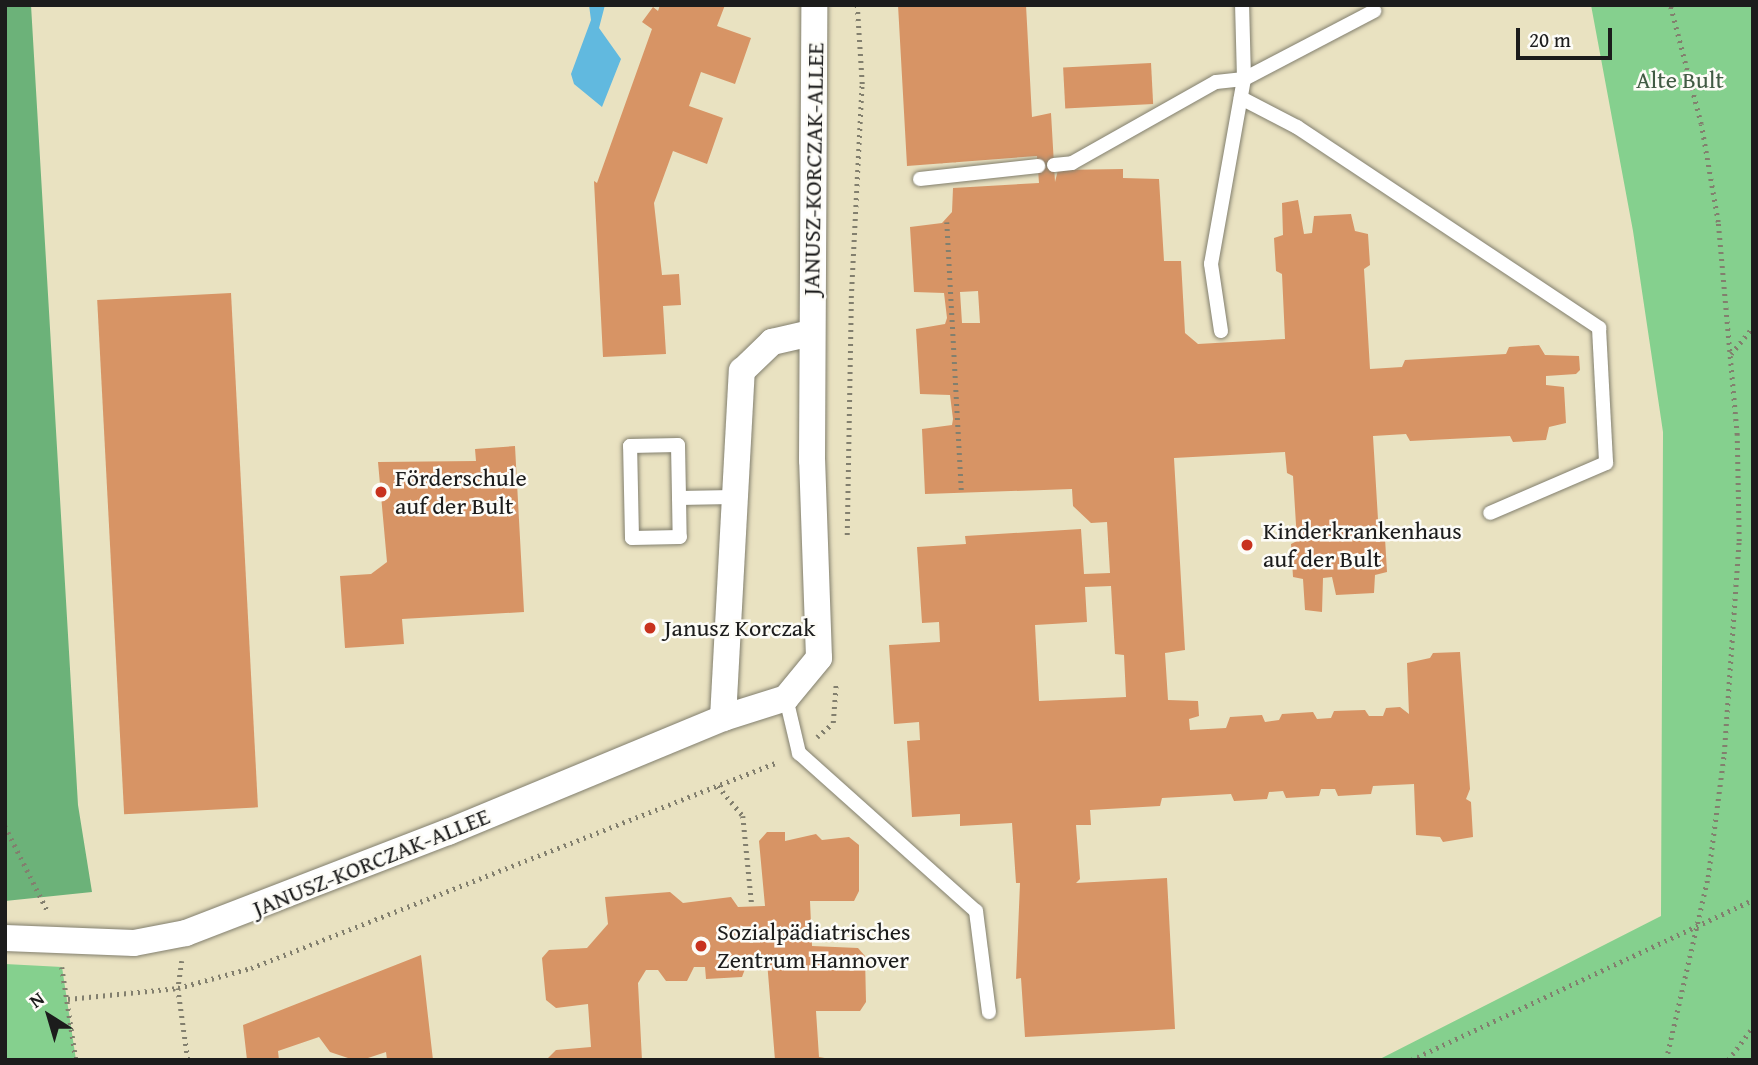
<!DOCTYPE html>
<html>
<head>
<meta charset="utf-8">
<style>
  body { margin:0 }
  #map { position:relative; width:1758px; height:1065px; overflow:hidden; background:#e9e2c1; font-family:"Gentium Book Plus",serif }
  div>[style] { position:absolute }
  [style*='--x'] { left:calc(var(--x)*1px); top:calc(var(--y)*1px); width:calc(var(--w)*1px); rotate:calc(var(--a)*1deg) }
  .green>* { inset:0; background:#85d08e }
  .forest>* { inset:0; background:#6cb279 }
  .water>* { inset:0; background:#61b9df }
  .building>* { inset:0; background:#d79465; transform-origin:0 0 }
  .path>* { height:4.5px; margin-top:-2.25px; transform-origin:0; background:repeating-linear-gradient(90deg,#827f6e 0 2px,transparent 0 7px) }
  .roads { filter:drop-shadow(0 0 2px #827f6e) drop-shadow(0 0 2px #827f6e) }
  .service>* { height:14px; margin:-7px; padding:0 7px; transform-origin:7px; border-radius:7px; background:#fff }
  .minor>* { height:26px; margin:-13px; padding:0 13px; transform-origin:13px; border-radius:13px; background:#fff }
  .dots>* { width:19px; height:19px; translate:-50% -50%; box-sizing:border-box; border:4px solid #fdfcf7; border-radius:50% }
  span { translate:-50% -50%; white-space:nowrap; text-align:center; line-height:1.15; -webkit-text-stroke:5px #fdfcf7; paint-order:stroke }
  .park-label { font-size:24px; color:#415b44 }
  .street-label { font-size:24px; color:#1c1c1c }
  .poi-label { font-size:24px; color:#1c1c1c }
  .left { translate:0 -50%; text-align:left }
  .frame { position:absolute; inset:0; border:7px solid #1c1c1c; pointer-events:none }
  .north { position:absolute; left:14px; top:981px; width:70px; height:70px; -webkit-text-stroke:5px #fdfcf7; paint-order:stroke; rotate:323deg; font-size:19px; font-weight:700; line-height:28px; text-align:center; color:#1c1c1c }
  .north::after { content:''; display:block; margin:auto; width:24px; height:32px; background:#1c1c1c; clip-path:polygon(50% 0,100% 100%,50% 72%,0 100%) }
  .scale { position:absolute; left:1516px; top:28px; width:96px; height:32px; box-sizing:border-box; border:4px solid #1c1c1c; border-top:0; padding-left:9px; font-size:21px; line-height:24px; white-space:nowrap; color:#1c1c1c; -webkit-text-stroke:5px #fdfcf7; paint-order:stroke }
</style>
</head>
<body>
<div id="map">
  <div class="green">
    <i style="clip-path:polygon(1591px 5px,1753px 5px,1753px 1060px,1378px 1060px,1661px 916px,1663px 432px,1633px 231px)"></i>
    <i style="clip-path:polygon(5px 964px,62px 967px,76px 1060px,5px 1060px)"></i>
  </div>
  <div class="forest">
    <i style="clip-path:polygon(5px 5px,31px 5px,78px 805px,92px 892px,5px 901px)"></i>
  </div>
  <div class="water">
    <i style="clip-path:polygon(589px 5px,605px 5px,599px 28px,621px 59px,602px 107px,574px 84px,571px 74px,591px 20px)"></i>
  </div>
  <div class="building">
    <i style="clip-path:polygon(660px 5px,725px 5px,717px 26px,751px 38px,735px 84px,701px 72px,689px 106px,723px 118px,707px 164px,673px 151px,654px 203px,662px 275px,679px 274px,681px 305px,663px 306px,666px 354px,603px 357px,594px 181px,597px 183px,652px 29px,642px 22px,653px 7px,658px 11px)"></i>
    <i style="clip-path:polygon(evenodd,898px 5px,1026px 5px,1032px 117px,1051px 113px,1055px 182px,1058px 170px,1123px 169px,1123px 178px,1159px 179px,1164px 261px,1181px 261px,1185px 333px,1198px 344px,1285px 339px,1282px 274px,1276px 271px,1274px 238px,1283px 235px,1282px 203px,1298px 200px,1304px 234px,1312px 233px,1314px 216px,1351px 214px,1355px 231px,1368px 234px,1370px 265px,1364px 269px,1370px 369px,1402px 367px,1405px 360px,1506px 354px,1509px 347px,1539px 345px,1545px 355px,1579px 356px,1580px 370px,1576px 374px,1546px 376px,1546px 385px,1564px 387px,1566px 423px,1549px 427px,1546px 440px,1513px 442px,1510px 436px,1410px 441px,1406px 434px,1373px 436px,1379px 536px,1385px 538px,1387px 572px,1375px 575px,1374px 593px,1336px 595px,1332px 577px,1323px 578px,1322px 612px,1305px 610px,1303px 579px,1293px 577px,1291px 544px,1297px 541px,1293px 476px,1287px 473px,1285px 452px,1174px 458px,1185px 650px,1165px 653px,1168px 700px,1198px 701px,1199px 716px,1189px 719px,1190px 730px,1226px 728px,1230px 717px,1262px 715px,1265px 722px,1279px 720px,1282px 714px,1313px 712px,1317px 719px,1331px 718px,1334px 711px,1365px 710px,1369px 716px,1383px 716px,1386px 708px,1400px 707px,1409px 714px,1407px 663px,1430px 658px,1433px 653px,1460px 652px,1470px 789px,1466px 799px,1471px 802px,1473px 837px,1443px 842px,1440px 837px,1416px 835px,1414px 784px,1373px 786px,1371px 794px,1338px 796px,1335px 789px,1321px 789px,1319px 796px,1286px 798px,1283px 791px,1269px 792px,1267px 799px,1234px 801px,1231px 794px,1162px 798px,1160px 806px,1090px 810px,1091px 825px,1076px 825px,1080px 879px,1076px 883px,1167px 878px,1175px 1029px,1025px 1037px,1021px 978px,1016px 979px,1020px 883px,1016px 883px,1012px 823px,960px 826px,960px 814px,912px 817px,907px 741px,920px 740px,919px 722px,894px 724px,889px 645px,940px 642px,939px 622px,922px 623px,917px 547px,966px 544px,965px 536px,1081px 529px,1084px 574px,1110px 573px,1107px 522px,1091px 523px,1073px 506px,1072px 489px,925px 494px,922px 429px,952px 425px,953px 419px,950px 395px,920px 394px,916px 329px,945px 324px,947px 318px,944px 293px,914px 292px,910px 227px,942px 223px,952px 212px,953px 188px,1039px 183px,1037px 156px,907px 166px,898px 5px,978px 291px,980px 323px,962px 323px,960px 292px,978px 291px,898px 5px,1111px 586px,1115px 654px,1124px 655px,1126px 697px,1039px 701px,1035px 625px,1087px 622px,1085px 587px,1111px 586px)"></i>
    <i style="left:1151px;top:63px;width:41px;height:88px;rotate:87deg"></i>
    <i style="left:231px;top:293px;width:515px;height:134px;rotate:87deg"></i>
    <i style="clip-path:polygon(515px 446px,524px 612px,402px 619px,404px 644px,345px 648px,340px 576px,371px 574px,387px 562px,378px 462px,476px 461px,475px 449px)"></i>
    <i style="clip-path:polygon(767px 832px,785px 832px,785px 841px,816px 834px,822px 840px,849px 837px,859px 845px,859px 891px,854px 901px,810px 901px,812px 946px,858px 948px,865px 956px,866px 1002px,860px 1011px,816px 1011px,819px 1057px,836px 1060px,775px 1060px,767px 961px,748px 961px,742px 977px,706px 979px,705px 967px,694px 967px,687px 981px,666px 981px,658px 970px,646px 970px,638px 983px,642px 1060px,546px 1060px,556px 1050px,591px 1047px,588px 1004px,556px 1008px,546px 1000px,542px 958px,549px 950px,587px 948px,608px 924px,605px 897px,670px 892px,683px 903px,731px 897px,738px 907px,765px 906px,759px 841px)"></i>
    <i style="clip-path:polygon(421px 955px,433px 1060px,387px 1060px,386px 1052px,365px 1059px,348px 1058px,330px 1052px,319px 1037px,278px 1051px,279px 1060px,247px 1060px,243px 1025px)"></i>
  </div>
  <div class="path">
    <i style="--x:947;--y:222;--w:273;--a:86.9"></i>
    <i style="--x:1731;--y:354;--w:35;--a:-51"></i>
    <i style="--x:847;--y:535;--w:237;--a:-89"></i>
    <i style="--x:851;--y:298;--w:214;--a:-87.1"></i>
    <i style="--x:862;--y:84;--w:79;--a:-93.6"></i>
    <i style="--x:817;--y:737;--w:21;--a:-41"></i>
    <i style="--x:833;--y:723;--w:40;--a:-85.7"></i>
    <i style="--x:718;--y:786;--w:39;--a:50"></i>
    <i style="--x:743;--y:816;--w:90;--a:84.3"></i>
    <i style="--x:5;--y:826;--w:96;--a:63.4"></i>
    <i style="--x:182;--y:961;--w:27;--a:98"></i>
    <i style="--x:178;--y:988;--w:73;--a:82.1"></i>
    <i style="--x:62;--y:967;--w:94;--a:81.4"></i>
    <i style="--x:68;--y:999;--w:111;--a:-5.7"></i>
    <i style="--x:178;--y:988;--w:76;--a:-15.3"></i>
    <i style="--x:251;--y:968;--w:566;--a:-21.35"></i>
    <i style="--x:1411;--y:1060;--w:378;--a:-25.1"></i>
    <i style="--x:1666;--y:1060;--w:188;--a:-77.1"></i>
    <i style="--x:1708;--y:877;--w:124;--a:-82.6"></i>
    <i style="--x:1724;--y:754;--w:214;--a:-86"></i>
    <i style="--x:1739;--y:541;--w:106;--a:-91.1"></i>
    <i style="--x:1737;--y:435;--w:214;--a:-95.1"></i>
    <i style="--x:1718;--y:222;--w:99;--a:-99.8"></i>
    <i style="--x:1701;--y:124;--w:123;--a:-104.6"></i>
    <i style="--x:1728;--y:1060;--w:41;--a:-52.9"></i>
  </div>
  <div class="roads">
    <div class="service">
      <i style="--x:1241;--y:98;--w:63;--a:27.4"></i>
      <i style="--x:1297;--y:127;--w:363;--a:33.6"></i>
      <i style="--x:1599;--y:328;--w:135;--a:87"></i>
      <i style="--x:1606;--y:463;--w:126;--a:156.7"></i>
      <i style="--x:1054;--y:165;--w:18;--a:-6"></i>
      <i style="--x:1072;--y:163;--w:165;--a:-29.4"></i>
      <i style="--x:1216;--y:82;--w:28;--a:-6"></i>
      <i style="--x:1244;--y:79;--w:147;--a:-27.6"></i>
      <i style="--x:920;--y:179;--w:119;--a:-6.3"></i>
      <i style="--x:1221;--y:331;--w:68;--a:-98.5"></i>
      <i style="--x:1211;--y:264;--w:188;--a:-79.9"></i>
      <i style="--x:1244;--y:79;--w:74;--a:-91.5"></i>
      <i style="--x:679;--y:498;--w:39;--a:89"></i>
      <i style="--x:680;--y:537;--w:48;--a:178.8"></i>
      <i style="--x:632;--y:538;--w:92;--a:-91.2"></i>
      <i style="--x:630;--y:446;--w:48;--a:-1.2"></i>
      <i style="--x:678;--y:445;--w:53;--a:88.9"></i>
      <i style="--x:679;--y:498;--w:54;--a:-1.1"></i>
      <i style="--x:786;--y:698;--w:57;--a:76.7"></i>
      <i style="--x:799;--y:753;--w:237;--a:41.8"></i>
      <i style="--x:976;--y:911;--w:102;--a:82.7"></i>
    </div>
    <div class="minor">
      <i style="--x:723;--y:718;--w:348;--a:-86.9"></i>
      <i style="--x:742;--y:371;--w:42;--a:-44"></i>
      <i style="--x:772;--y:342;--w:40;--a:-13"></i>
      <i style="--x:5;--y:938;--w:129;--a:2.2"></i>
      <i style="--x:134;--y:943;--w:53;--a:-10.9"></i>
      <i style="--x:186;--y:933;--w:281;--a:-21.1"></i>
      <i style="--x:448;--y:832;--w:298;--a:-22.5"></i>
      <i style="--x:723;--y:718;--w:66;--a:-17.6"></i>
      <i style="--x:786;--y:698;--w:52;--a:-50.5"></i>
      <i style="--x:819;--y:658;--w:198;--a:-92"></i>
      <i style="--x:812;--y:460;--w:455;--a:-89.7"></i>
    </div>
  </div>
  <div class="dots">
    <i style="left:381px;top:492px;background:#c8321e"></i>
    <i style="left:1247px;top:545px;background:#c8321e"></i>
    <i style="left:650px;top:628px;background:#c8321e"></i>
    <i style="left:701px;top:946px;background:#c8321e"></i>
  </div>
  <div class="park-label">
    <span style="left:1680px;top:80px">Alte Bult</span>
  </div>
  <div class="street-label">
    <span style="left:813px;top:169px;rotate:-89deg">JANUSZ-KORCZAK-ALLEE</span>
    <span style="left:371px;top:862px;rotate:-22deg">JANUSZ-KORCZAK-ALLEE</span>
  </div>
  <div class="poi-label">
    <span class="left" style="left:395px;top:492px">Förderschule<br>auf der Bult</span>
    <span class="left" style="left:1263px;top:545px">Kinderkrankenhaus<br>auf der Bult</span>
    <span class="left" style="left:664px;top:628px">Janusz Korczak</span>
    <span class="left" style="left:717px;top:946px">Sozialpädiatrisches<br>Zentrum Hannover</span>
  </div>
  <div class="frame"></div>
  <div class="north">N</div>
  <div class="scale">20 m</div>
</div>
</body>
</html>
